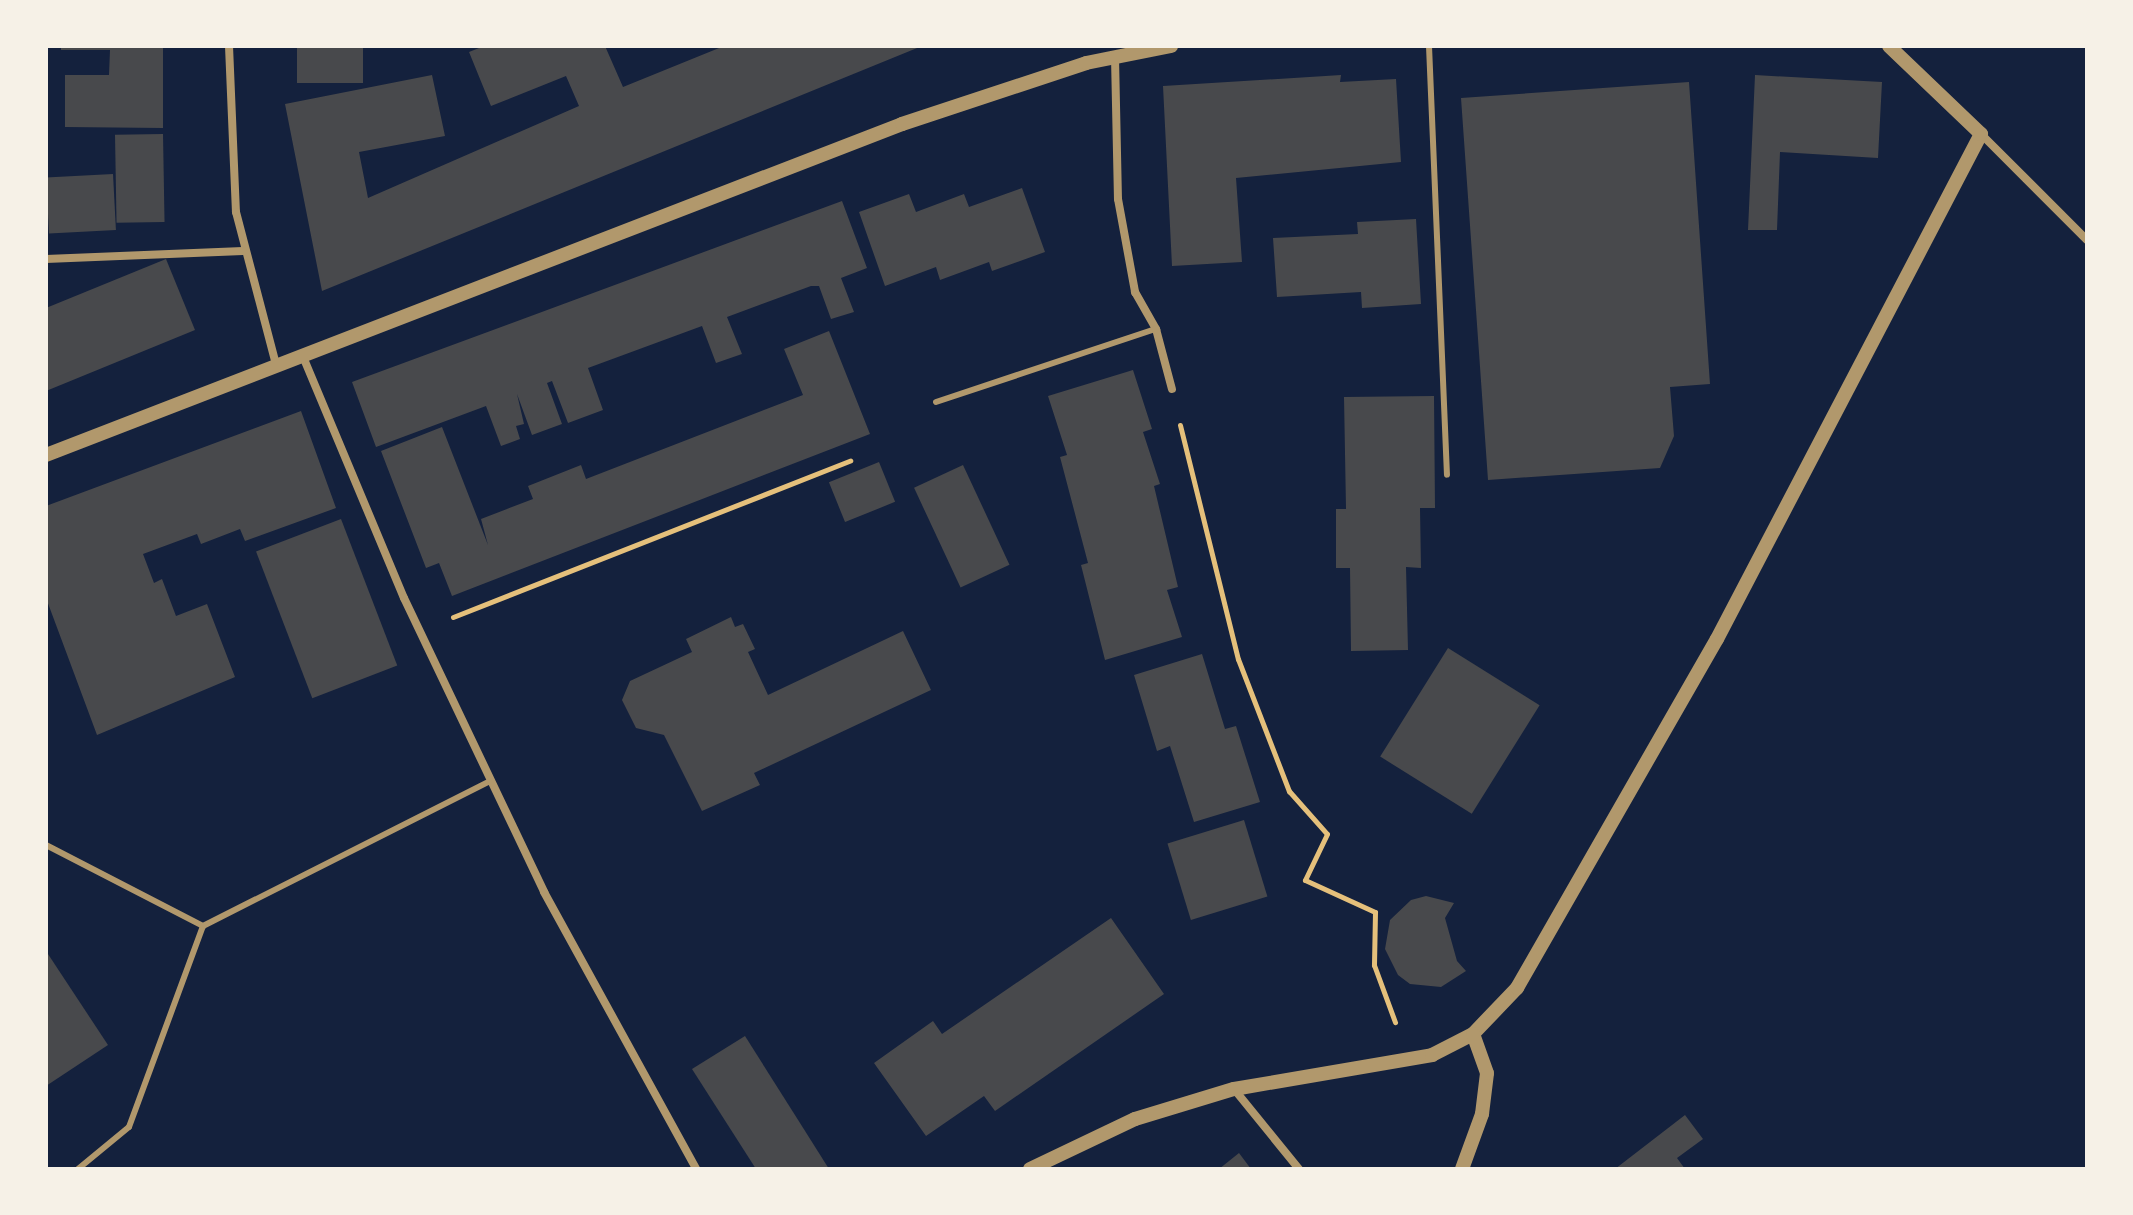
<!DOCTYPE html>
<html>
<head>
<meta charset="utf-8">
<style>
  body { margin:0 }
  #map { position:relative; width:2133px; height:1215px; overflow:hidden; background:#14213d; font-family:"Fira Sans Condensed",sans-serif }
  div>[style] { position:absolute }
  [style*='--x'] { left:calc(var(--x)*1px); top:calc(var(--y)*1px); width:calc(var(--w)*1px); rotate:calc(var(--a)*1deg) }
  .building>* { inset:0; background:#48494c; transform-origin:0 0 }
  .path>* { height:5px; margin:-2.5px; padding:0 2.5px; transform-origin:2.5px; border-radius:2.5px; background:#e5c07b }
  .service>* { height:6px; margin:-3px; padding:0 3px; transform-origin:3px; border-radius:3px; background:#b1986c }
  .minor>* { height:8px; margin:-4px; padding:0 4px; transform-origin:4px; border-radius:4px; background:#b1986c }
  .tertiary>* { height:14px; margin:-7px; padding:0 7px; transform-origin:7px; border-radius:7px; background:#b1986c }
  span { translate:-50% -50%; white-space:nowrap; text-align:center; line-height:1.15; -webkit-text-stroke:8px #f6f1e7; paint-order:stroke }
  .frame { position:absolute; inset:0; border:48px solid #f6f1e7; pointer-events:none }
</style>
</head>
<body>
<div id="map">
  <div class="building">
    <i style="clip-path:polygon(61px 46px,163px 46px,163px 128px,65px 127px,65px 75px,109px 75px,110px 50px,61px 50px)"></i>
    <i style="left:297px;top:46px;width:66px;height:37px"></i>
    <i style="clip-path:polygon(484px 46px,605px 46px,623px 87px,724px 46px,922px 46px,322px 291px,285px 104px,432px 75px,445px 136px,359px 152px,368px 198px,579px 106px,566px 76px,491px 106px,469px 52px)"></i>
    <i style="clip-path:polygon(1341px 75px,1340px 82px,1396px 79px,1401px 162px,1236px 178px,1242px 262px,1172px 266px,1163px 86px)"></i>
    <i style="clip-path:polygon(1755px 75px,1882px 82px,1878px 158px,1780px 152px,1777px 230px,1748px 230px)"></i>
    <i style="clip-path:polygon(1689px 82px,1710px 384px,1670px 387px,1674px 436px,1660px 468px,1488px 480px,1461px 98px)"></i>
    <i style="left:163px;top:134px;width:88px;height:48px;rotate:89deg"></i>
    <i style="left:113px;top:174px;width:56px;height:67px;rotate:87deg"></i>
    <i style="clip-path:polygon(1022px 188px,1045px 252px,992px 271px,989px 262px,940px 280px,936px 267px,885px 286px,859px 212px,909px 194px,916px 212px,964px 194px,969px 207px)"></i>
    <i style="clip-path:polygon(842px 201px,867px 268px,841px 278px,854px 312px,831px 319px,819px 286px,811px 286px,727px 317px,742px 354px,716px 363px,702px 326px,588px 368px,603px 410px,568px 423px,552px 381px,547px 383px,562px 424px,532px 435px,517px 394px,524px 424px,516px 426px,520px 439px,501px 446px,486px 406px,376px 447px,352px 382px)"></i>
    <i style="clip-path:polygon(1416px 219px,1421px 304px,1362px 308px,1361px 292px,1277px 297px,1273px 238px,1358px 234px,1357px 222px)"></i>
    <i style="clip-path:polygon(166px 259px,195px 330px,46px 391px,46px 308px)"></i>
    <i style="clip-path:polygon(829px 331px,870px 434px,452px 596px,439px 563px,426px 568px,381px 451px,442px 427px,488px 545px,481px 519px,533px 499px,528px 486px,581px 465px,586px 479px,803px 395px,784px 349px)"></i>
    <i style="clip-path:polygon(1133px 370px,1152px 429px,1143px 432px,1160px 484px,1154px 486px,1178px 587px,1167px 590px,1182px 637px,1105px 660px,1081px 565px,1088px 563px,1060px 457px,1067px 455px,1048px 396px)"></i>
    <i style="clip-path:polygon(1434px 396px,1435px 508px,1420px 508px,1421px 568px,1406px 567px,1408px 650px,1351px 651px,1350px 568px,1336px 568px,1336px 509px,1346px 509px,1344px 397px)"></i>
    <i style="clip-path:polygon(301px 411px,336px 508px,245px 541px,240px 529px,201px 544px,197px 534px,143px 554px,154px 583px,162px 579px,176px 616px,207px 604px,235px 677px,97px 735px,46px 598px,46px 506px)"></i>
    <i style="left:879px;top:462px;width:43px;height:54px;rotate:68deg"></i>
    <i style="left:963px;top:465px;width:110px;height:54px;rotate:65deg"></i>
    <i style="left:341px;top:519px;width:157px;height:91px;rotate:69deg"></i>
    <i style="clip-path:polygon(731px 617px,735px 627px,743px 624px,755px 649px,748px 652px,768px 695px,903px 631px,931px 690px,754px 773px,760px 785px,702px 811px,664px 735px,636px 728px,622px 700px,630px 681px,692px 652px,686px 639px)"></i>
    <i style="left:1448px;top:648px;width:108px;height:128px;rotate:32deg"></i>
    <i style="clip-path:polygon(1202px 654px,1225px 729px,1236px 726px,1260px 802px,1194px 822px,1170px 746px,1157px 751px,1134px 675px)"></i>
    <i style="left:1244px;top:820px;width:80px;height:80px;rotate:73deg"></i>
    <i style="clip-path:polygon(1426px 896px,1454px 903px,1445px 918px,1457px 961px,1466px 971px,1441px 987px,1410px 984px,1398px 975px,1385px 949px,1390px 920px,1411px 900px)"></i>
    <i style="clip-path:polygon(1111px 918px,1164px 994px,995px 1111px,984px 1096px,926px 1136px,874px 1063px,933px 1021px,942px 1034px)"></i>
    <i style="clip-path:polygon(46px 951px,108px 1045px,46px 1086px)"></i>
    <i style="clip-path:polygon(745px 1036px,800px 1123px,829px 1169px,756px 1169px,692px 1069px)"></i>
    <i style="clip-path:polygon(1685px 1115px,1703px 1139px,1677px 1158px,1685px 1169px,1615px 1169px)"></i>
    <i style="clip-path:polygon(1239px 1153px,1251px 1169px,1219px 1169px)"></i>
  </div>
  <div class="path">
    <i style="--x:1180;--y:425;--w:241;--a:76.1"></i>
    <i style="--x:1238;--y:659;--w:142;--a:68.9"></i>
    <i style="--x:1289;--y:791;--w:57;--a:48.5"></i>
    <i style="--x:1327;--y:834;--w:51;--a:115.6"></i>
    <i style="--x:1305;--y:880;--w:77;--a:24.6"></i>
    <i style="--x:1375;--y:912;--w:53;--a:91.1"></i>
    <i style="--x:1374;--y:965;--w:61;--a:69.8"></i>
    <i style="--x:453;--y:617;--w:427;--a:-21.5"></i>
  </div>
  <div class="service">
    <i style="--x:1429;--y:46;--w:429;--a:87.6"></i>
    <i style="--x:936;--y:402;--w:232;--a:-18.4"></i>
    <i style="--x:46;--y:845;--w:177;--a:27.3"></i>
    <i style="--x:78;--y:1169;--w:66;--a:-39.5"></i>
    <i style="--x:129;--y:1127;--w:214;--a:-69.8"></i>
    <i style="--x:203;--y:926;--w:322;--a:-26.8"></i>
  </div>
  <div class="minor">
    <i style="--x:229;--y:46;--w:166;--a:87.6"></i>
    <i style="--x:236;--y:212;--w:161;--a:75.3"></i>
    <i style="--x:1115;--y:57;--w:142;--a:88.8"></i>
    <i style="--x:1118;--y:199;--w:95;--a:79.6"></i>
    <i style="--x:1135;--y:292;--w:43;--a:60.4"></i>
    <i style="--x:1156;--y:329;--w:62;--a:75.1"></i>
    <i style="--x:1981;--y:134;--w:150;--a:45"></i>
    <i style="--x:46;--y:259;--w:197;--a:-2.3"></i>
    <i style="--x:304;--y:359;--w:259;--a:67.3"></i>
    <i style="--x:404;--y:598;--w:326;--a:64.5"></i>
    <i style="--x:544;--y:892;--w:316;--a:61.2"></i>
    <i style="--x:1234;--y:1089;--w:103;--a:50.9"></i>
  </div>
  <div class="tertiary">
    <i style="--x:46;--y:455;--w:918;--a:-21.14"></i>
    <i style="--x:902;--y:124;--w:194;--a:-18.3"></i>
    <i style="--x:1086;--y:63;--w:87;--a:-11.3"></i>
    <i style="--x:1030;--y:1169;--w:116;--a:-25.5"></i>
    <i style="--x:1135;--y:1119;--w:103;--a:-16.9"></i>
    <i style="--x:1234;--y:1089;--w:201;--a:-9.7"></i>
    <i style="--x:1432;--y:1055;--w:46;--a:-27.1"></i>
    <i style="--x:1473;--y:1034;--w:64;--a:-46.3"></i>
    <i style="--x:1517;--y:988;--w:402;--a:-60.2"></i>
    <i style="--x:1717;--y:639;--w:570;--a:-62.4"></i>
    <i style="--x:1981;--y:134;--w:127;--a:-136.3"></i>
    <i style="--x:1462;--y:1169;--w:59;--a:-70"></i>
    <i style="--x:1482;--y:1114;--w:41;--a:-83"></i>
    <i style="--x:1487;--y:1073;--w:41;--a:-109.7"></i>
  </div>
  <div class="frame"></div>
</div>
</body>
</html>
